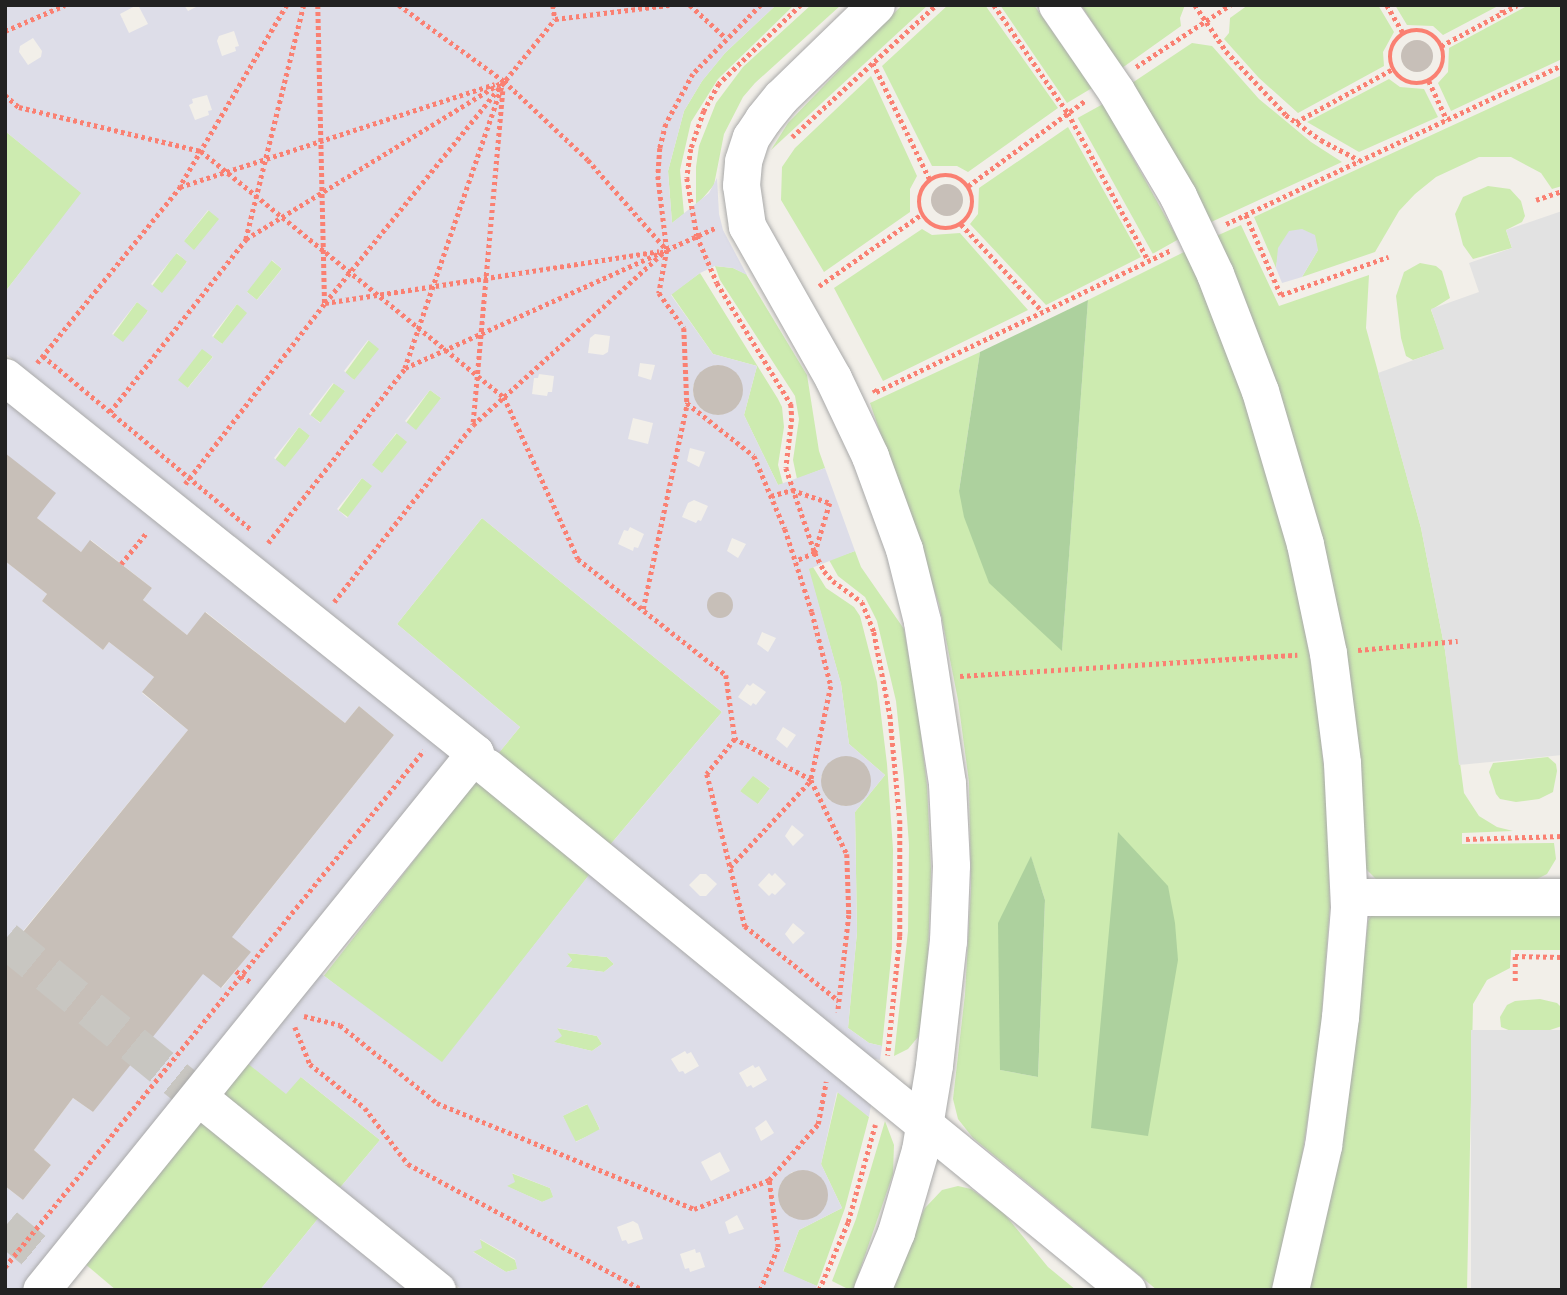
<!DOCTYPE html>
<html>
<head>
<meta charset="utf-8">
<style>
  body { margin:0 }
  #map { position:relative; width:1567px; height:1295px; overflow:hidden; background:#f2efe9; font-family:"PT Sans",sans-serif }
  div>[style] { position:absolute }
  [style*='--x'] { left:calc(var(--x)*1px); top:calc(var(--y)*1px); width:calc(var(--w)*1px); rotate:calc(var(--a)*1deg) }
  .grass>* { inset:0; background:#cdebb0; transform-origin:0 0 }
  .forest>* { inset:0; background:#add19e }
  .parking>* { inset:0; background:#e2e2e2; transform-origin:0 0 }
  .plaza>* { inset:0; background:#dddde8 }
  .building>* { inset:0; background:#c7bfb8 }
  .round { border-radius:50% }
  .minor-tunnel>* { height:37px; margin-top:-18.5px; transform-origin:0; background:repeating-linear-gradient(90deg,#c8c6c1 0 37px,transparent 0 55px) }
  .path>* { height:4.5px; margin-top:-2.25px; transform-origin:0; background:repeating-linear-gradient(90deg,#fa8072 0 3.5px,transparent 0 7px) }
  .path>.ring { margin:-2.25px; padding:0; box-sizing:content-box; background:none; border:4.5px solid #fa8072; border-radius:50% }
  .roads { filter:drop-shadow(0 0 2px #a9a9a9) drop-shadow(0 0 2px #a9a9a9) }
  .minor>* { height:37px; margin:-18.5px; padding:0 18.5px; transform-origin:18.5px; border-radius:18.5px; background:#fff }
  span { translate:-50% -50%; white-space:nowrap; text-align:center; line-height:1.15; -webkit-text-stroke:6px #fff; paint-order:stroke }
  .frame { position:absolute; inset:0; border:7px solid #222; pointer-events:none }
</style>
</head>
<body>
<div id="map">
  <div class="grass">
    <i style="clip-path:polygon(776px 5px,794px 5px,718px 79px,691px 122px,680px 170px,684px 214px,672px 223px,668px 171px,684px 111px,702px 81px,725px 53px)"></i>
    <i style="clip-path:polygon(811px 5px,841px 5px,755px 83px,743px 97px,724px 134px,714px 185px,696px 206px,696px 167px,699px 146px,716px 103px,743px 67px)"></i>
    <i style="clip-path:polygon(902px 5px,928px 5px,771px 150px,788px 123px)"></i>
    <i style="clip-path:polygon(948px 5px,985px 5px,1058px 108px,968px 172px,957px 166px,932px 166px,882px 66px)"></i>
    <i style="clip-path:polygon(1000px 5px,1034px 5px,1092px 88px,1067px 103px)"></i>
    <i style="clip-path:polygon(1081px 5px,1185px 5px,1180px 18px,1181px 26px,1122px 68px)"></i>
    <i style="clip-path:polygon(1248px 5px,1378px 5px,1394px 32px,1383px 52px,1384px 66px,1298px 113px,1259px 78px,1224px 39px,1229px 33px,1230px 18px)"></i>
    <i style="clip-path:polygon(1395px 5px,1498px 5px,1498px 6px,1443px 35px,1433px 26px,1407px 25px)"></i>
    <i style="clip-path:polygon(1529px 5px,1562px 5px,1562px 59px,1451px 111px,1438px 83px,1448px 72px,1449px 48px)"></i>
    <i style="clip-path:polygon(1192px 43px,1212px 46px,1259px 99px,1311px 142px,1342px 162px,1209px 223px,1132px 83px)"></i>
    <i style="clip-path:polygon(1562px 75px,1562px 186px,1552px 189px,1541px 173px,1511px 157px,1479px 157px,1436px 177px,1415px 194px,1399px 211px,1375px 252px,1302px 277px,1318px 250px,1279px 248px,1276px 268px,1254px 217px)"></i>
    <i style="clip-path:polygon(871px 76px,917px 176px,910px 189px,910px 212px,824px 272px,781px 200px,782px 167px,795px 148px)"></i>
    <i style="clip-path:polygon(1389px 79px,1400px 87px,1424px 89px,1438px 117px,1359px 152px,1307px 122px)"></i>
    <i style="left:1103px;top:104px;width:155px;height:29px;rotate:61deg"></i>
    <i style="clip-path:polygon(1068px 127px,1141px 257px,1046px 305px,970px 224px,978px 214px,979px 188px)"></i>
    <i style="clip-path:polygon(5px 131px,82px 193px,5px 292px)"></i>
    <i style="clip-path:polygon(1488px 186px,1510px 189px,1521px 201px,1525px 216px,1522px 222px,1506px 230px,1512px 248px,1473px 259px,1463px 245px,1455px 214px,1463px 197px)"></i>
    <i style="left:209px;top:210px;width:14px;height:41px;rotate:39deg"></i>
    <i style="clip-path:polygon(1241px 225px,1279px 306px,1369px 275px,1366px 328px,1421px 528px,1445px 650px,1464px 793px,1479px 816px,1497px 827px,1513px 831px,1462px 833px,1462px 844px,1554px 843px,1556px 859px,1547px 874px,1537px 879px,1376px 879px,1364px 867px,1324px 554px,1305px 477px,1281px 404px,1214px 237px)"></i>
    <i style="clip-path:polygon(922px 229px,932px 235px,960px 233px,1028px 310px,883px 381px,834px 288px)"></i>
    <i style="clip-path:polygon(evenodd,1186px 251px,1251px 411px,1293px 563px,1315px 687px,1326px 787px,1330px 905px,1320px 1038px,1298px 1183px,1272px 1290px,1157px 1290px,973px 1138px,958px 1119px,953px 1099px,965px 994px,971px 888px,969px 782px,958px 700px,939px 604px,870px 403px,980px 352px,959px 491px,1062px 650px,1088px 300px,1186px 251px,1031px 857px,1045px 900px,1038px 1077px,1000px 1070px,1031px 857px)"></i>
    <i style="left:176px;top:253px;width:14px;height:41px;rotate:36deg"></i>
    <i style="left:271px;top:260px;width:14px;height:40px;rotate:39deg"></i>
    <i style="clip-path:polygon(1420px 263px,1436px 266px,1442px 271px,1450px 298px,1431px 310px,1445px 349px,1413px 360px,1406px 356px,1401px 338px,1396px 296px,1404px 272px)"></i>
    <i style="clip-path:polygon(715px 266px,733px 268px,746px 274px,807px 375px,819px 451px,825px 468px,797px 479px,793px 460px,799px 419px,795px 396px,720px 280px)"></i>
    <i style="clip-path:polygon(700px 273px,778px 399px,782px 407px,784px 427px,778px 465px,783px 484px,778px 485px,744px 415px,757px 366px,713px 354px,671px 294px)"></i>
    <i style="left:137px;top:302px;width:14px;height:41px;rotate:36deg"></i>
    <i style="left:237px;top:304px;width:14px;height:41px;rotate:36deg"></i>
    <i style="left:369px;top:340px;width:14px;height:41px;rotate:36deg"></i>
    <i style="left:202px;top:348px;width:14px;height:41px;rotate:39deg"></i>
    <i style="left:334px;top:383px;width:14px;height:40px;rotate:36deg"></i>
    <i style="left:430px;top:390px;width:14px;height:41px;rotate:36deg"></i>
    <i style="left:299px;top:427px;width:14px;height:41px;rotate:36deg"></i>
    <i style="left:397px;top:433px;width:14px;height:41px;rotate:39deg"></i>
    <i style="left:362px;top:478px;width:14px;height:40px;rotate:36deg"></i>
    <i style="clip-path:polygon(482px 518px,722px 712px,610px 845px,497px 755px,520px 727px,397px 624px)"></i>
    <i style="clip-path:polygon(855px 551px,861px 567px,904px 629px,917px 702px,927px 785px,931px 870px,928px 954px,921px 1022px,918px 1037px,908px 1049px,894px 1056px,908px 931px,909px 845px,904px 778px,896px 701px,877px 621px,865px 597px,838px 576px,829px 560px)"></i>
    <i style="clip-path:polygon(813px 567px,826px 588px,854px 607px,860px 616px,877px 682px,887px 764px,893px 849px,892px 949px,882px 1046px,869px 1043px,848px 1028px,857px 932px,855px 812px,885px 775px,849px 744px,841px 684px,808px 568px)"></i>
    <i style="clip-path:polygon(1548px 757px,1556px 764px,1557px 771px,1553px 792px,1539px 799px,1516px 802px,1500px 799px,1496px 794px,1489px 772px,1493px 763px)"></i>
    <i style="left:753px;top:775px;width:22px;height:21px;rotate:39deg"></i>
    <i style="left:476px;top:781px;width:147px;height:247px;rotate:38deg"></i>
    <i style="clip-path:polygon(1562px 913px,1562px 950px,1511px 950px,1510px 968px,1487px 980px,1473px 1004px,1467px 1290px,1305px 1290px,1339px 1152px,1353px 1063px,1368px 921px,1372px 914px)"></i>
    <i style="clip-path:polygon(566px 953px,607px 957px,614px 964px,604px 972px,565px 967px,572px 960px)"></i>
    <i style="clip-path:polygon(1540px 999px,1557px 1003px,1562px 1008px,1562px 1026px,1550px 1030px,1511px 1031px,1501px 1027px,1500px 1017px,1507px 1005px,1515px 1001px)"></i>
    <i style="clip-path:polygon(556px 1028px,597px 1036px,602px 1044px,592px 1051px,553px 1042px,561px 1036px)"></i>
    <i style="clip-path:polygon(247px 1063px,301px 1077px,380px 1140px,339px 1189px,222px 1094px)"></i>
    <i style="clip-path:polygon(838px 1091px,869px 1117px,845px 1208px,817px 1286px,783px 1272px,799px 1230px,842px 1208px,821px 1164px)"></i>
    <i style="left:588px;top:1104px;width:29px;height:28px;rotate:65deg"></i>
    <i style="clip-path:polygon(201px 1119px,321px 1215px,260px 1290px,116px 1290px,84px 1263px)"></i>
    <i style="clip-path:polygon(885px 1121px,894px 1145px,893px 1174px,853px 1290px,850px 1290px,832px 1281px,856px 1219px)"></i>
    <i style="clip-path:polygon(511px 1173px,550px 1188px,554px 1198px,542px 1202px,506px 1186px)"></i>
    <i style="clip-path:polygon(958px 1186px,971px 1189px,1002px 1211px,1048px 1267px,1076px 1290px,888px 1290px,893px 1272px,925px 1208px,942px 1190px)"></i>
    <i style="clip-path:polygon(479px 1239px,515px 1260px,518px 1269px,506px 1272px,472px 1251px)"></i>
  </div>
  <div class="forest">
    <i style="clip-path:polygon(1088px 300px,1062px 651px,989px 583px,964px 517px,959px 491px,980px 352px)"></i>
    <i style="clip-path:polygon(1118px 832px,1168px 886px,1175px 923px,1178px 960px,1148px 1136px,1091px 1128px)"></i>
    <i style="clip-path:polygon(1031px 856px,1045px 900px,1038px 1077px,1000px 1070px,998px 923px)"></i>
  </div>
  <div class="parking">
    <i style="clip-path:polygon(1562px 211px,1562px 755px,1459px 765px,1445px 650px,1421px 528px,1378px 373px,1444px 349px,1431px 309px,1479px 292px,1469px 263px,1512px 248px,1506px 230px)"></i>
    <i style="left:1562px;top:1030px;width:260px;height:91px;rotate:90deg"></i>
  </div>
  <div class="plaza">
    <i style="clip-path:polygon(evenodd,5px 5px,137px 5px,120px 14px,129px 33px,148px 24px,138px 5px,184px 5px,188px 11px,200px 5px,776px 5px,725px 53px,702px 81px,684px 111px,668px 171px,672px 223px,709px 193px,717px 178px,719px 214px,723px 230px,747px 275px,733px 268px,715px 266px,700px 273px,671px 295px,713px 354px,757px 366px,744px 415px,778px 485px,825px 468px,855px 551px,809px 569px,841px 684px,849px 744px,885px 775px,855px 812px,857px 932px,848px 1028px,869px 1043px,882px 1046px,880px 1060px,866px 1057px,610px 845px,722px 712px,482px 518px,397px 624px,520px 727px,497px 755px,5px 353px,5px 292px,81px 193px,5px 131px,5px 5px,234px 31px,239px 46px,235px 47px,236px 51px,222px 56px,217px 41px,219px 36px,234px 31px,5px 5px,33px 38px,42px 51px,41px 57px,28px 65px,19px 52px,20px 46px,33px 38px,5px 5px,207px 95px,212px 110px,208px 111px,209px 115px,195px 120px,189px 105px,193px 103px,192px 99px,207px 95px,5px 5px,208px 210px,219px 219px,194px 250px,184px 241px,208px 210px,5px 5px,177px 253px,187px 262px,162px 293px,151px 284px,177px 253px,5px 5px,272px 260px,282px 269px,257px 300px,247px 292px,272px 260px,5px 5px,137px 302px,148px 311px,123px 342px,112px 334px,137px 302px,5px 5px,237px 304px,247px 313px,222px 344px,212px 336px,237px 304px,5px 5px,595px 334px,610px 336px,608px 352px,603px 355px,588px 353px,590px 338px,595px 334px,5px 5px,368px 340px,379px 349px,354px 380px,344px 371px,368px 340px,5px 5px,202px 349px,213px 357px,188px 388px,178px 380px,202px 349px,5px 5px,640px 363px,655px 365px,651px 380px,638px 376px,640px 363px,5px 5px,716px 365px,724px 366px,737px 374px,743px 390px,738px 405px,724px 414px,716px 415px,701px 409px,693px 394px,693px 386px,701px 372px,716px 365px,5px 5px,539px 374px,554px 376px,552px 392px,548px 392px,547px 396px,532px 394px,534px 378px,538px 378px,539px 374px,5px 5px,333px 383px,345px 391px,320px 423px,309px 414px,333px 383px,5px 5px,430px 390px,441px 398px,416px 430px,405px 421px,430px 390px,5px 5px,633px 418px,653px 423px,648px 444px,628px 439px,633px 418px,5px 5px,299px 427px,310px 436px,285px 467px,274px 458px,299px 427px,5px 5px,396px 433px,407px 442px,382px 473px,372px 465px,396px 433px,5px 5px,690px 448px,705px 452px,699px 467px,687px 461px,690px 448px,5px 5px,362px 478px,372px 486px,347px 518px,337px 509px,362px 478px,5px 5px,694px 500px,708px 506px,701px 521px,698px 520px,696px 523px,682px 517px,688px 503px,694px 500px,5px 5px,630px 527px,644px 534px,638px 548px,634px 547px,633px 551px,618px 544px,624px 530px,628px 531px,630px 527px,5px 5px,732px 538px,746px 544px,738px 558px,727px 551px,732px 538px,5px 5px,724px 593px,732px 602px,732px 610px,726px 616px,714px 616px,708px 610px,708px 601px,713px 594px,724px 593px,5px 5px,762px 632px,776px 638px,768px 652px,757px 644px,762px 632px,5px 5px,753px 683px,766px 692px,756px 705px,753px 703px,751px 706px,738px 697px,747px 684px,750px 686px,753px 683px,5px 5px,783px 727px,796px 735px,787px 748px,776px 739px,783px 727px,5px 5px,843px 757px,859px 760px,869px 773px,870px 781px,866px 796px,852px 805px,844px 806px,829px 800px,824px 793px,821px 777px,829px 763px,843px 757px,5px 5px,753px 776px,770px 788px,758px 804px,740px 791px,753px 776px,5px 5px,792px 825px,804px 835px,793px 846px,785px 836px,792px 825px,5px 5px,769px 873px,772px 876px,775px 873px,786px 884px,775px 895px,772px 893px,769px 896px,758px 885px,769px 873px,5px 5px,700px 874px,706px 874px,717px 884px,706px 896px,700px 896px,689px 885px,700px 874px,5px 5px,793px 923px,805px 933px,793px 944px,785px 934px,793px 923px)"></i>
    <i style="clip-path:polygon(1302px 229px,1315px 235px,1318px 250px,1302px 277px,1282px 283px,1276px 268px,1278px 248px,1289px 231px)"></i>
    <i style="clip-path:polygon(5px 399px,450px 756px,25px 1290px,5px 1290px,5px 1186px,23px 1200px,51px 1165px,34px 1150px,73px 1098px,93px 1112px,184px 958px,222px 988px,250px 952px,212px 921px,241px 926px,394px 735px,359px 706px,345px 723px,206px 612px,187px 635px,143px 600px,152px 588px,91px 540px,81px 552px,37px 518px,5px 453px)"></i>
    <i style="clip-path:polygon(5px 561px,47px 594px,42px 601px,103px 650px,109px 642px,154px 677px,142px 693px,188px 730px,5px 953px)"></i>
    <i style="clip-path:polygon(evenodd,592px 871px,871px 1105px,869px 1117px,837px 1092px,821px 1164px,842px 1208px,799px 1230px,783px 1271px,817px 1286px,815px 1290px,462px 1290px,339px 1189px,380px 1140px,301px 1077px,286px 1094px,247px 1063px,320px 973px,442px 1062px,592px 871px,567px 953px,607px 957px,614px 964px,604px 972px,566px 967px,572px 960px,567px 953px,592px 871px,557px 1028px,597px 1036px,602px 1044px,592px 1051px,554px 1042px,562px 1036px,557px 1028px,592px 871px,685px 1051px,687px 1054px,691px 1052px,699px 1066px,685px 1074px,683px 1071px,679px 1072px,671px 1059px,685px 1051px,592px 871px,753px 1065px,755px 1068px,759px 1066px,767px 1080px,753px 1088px,751px 1085px,747px 1087px,739px 1073px,753px 1065px,592px 871px,587px 1104px,600px 1129px,576px 1142px,563px 1116px,587px 1104px,592px 871px,766px 1120px,774px 1133px,761px 1141px,755px 1128px,766px 1120px,592px 871px,720px 1152px,730px 1171px,711px 1181px,701px 1162px,720px 1152px,592px 871px,809px 1171px,822px 1179px,826px 1186px,827px 1202px,817px 1215px,809px 1219px,793px 1218px,786px 1213px,778px 1199px,781px 1183px,792px 1172px,809px 1171px,592px 871px,512px 1173px,550px 1188px,553px 1197px,542px 1202px,507px 1186px,515px 1182px,512px 1173px,592px 871px,737px 1215px,744px 1229px,729px 1234px,725px 1222px,737px 1215px,592px 871px,633px 1221px,638px 1224px,643px 1239px,628px 1244px,626px 1240px,622px 1241px,617px 1227px,633px 1221px,592px 871px,480px 1239px,515px 1259px,517px 1269px,506px 1272px,473px 1252px,482px 1248px,480px 1239px,592px 871px,695px 1249px,696px 1253px,700px 1252px,705px 1267px,690px 1272px,689px 1268px,685px 1269px,680px 1254px,695px 1249px)"></i>
    <i style="clip-path:polygon(321px 1215px,412px 1290px,260px 1290px)"></i>
  </div>
  <div class="building">
    <i class="round" style="left:1401px;top:40px;width:32px;height:32px"></i>
    <i class="round" style="left:931px;top:184px;width:32px;height:32px"></i>
    <i class="round" style="left:693px;top:365px;width:50px;height:50px"></i>
    <i style="clip-path:polygon(5px 453px,56px 493px,37px 518px,81px 552px,90px 540px,152px 588px,143px 600px,187px 635px,205px 612px,345px 723px,359px 706px,394px 735px,232px 937px,251px 952px,221px 988px,203px 974px,93px 1112px,73px 1098px,34px 1150px,51px 1165px,23px 1200px,5px 1186px,5px 954px,188px 730px,142px 692px,154px 677px,109px 642px,103px 650px,42px 601px,47px 594px,5px 561px)"></i>
    <i class="round" style="left:707px;top:592px;width:26px;height:26px"></i>
    <i class="round" style="left:821px;top:756px;width:50px;height:50px"></i>
    <i class="round" style="left:778px;top:1170px;width:50px;height:50px"></i>
  </div>
  <div class="minor-tunnel">
    <i style="--x:5;--y:939;--w:266;--a:39.2"></i>
    <i style="--x:5;--y:1226;--w:85;--a:39.7"></i>
  </div>
  <div class="path">
    <i style="--x:287;--y:5;--w:211;--a:120.5"></i>
    <i style="--x:180;--y:187;--w:331;--a:-18.1"></i>
    <i style="--x:304;--y:5;--w:241;--a:103.9"></i>
    <i style="--x:246;--y:239;--w:303;--a:-31.5"></i>
    <i style="--x:504;--y:81;--w:304;--a:109"></i>
    <i style="--x:405;--y:368;--w:340;--a:-24.3"></i>
    <i style="--x:318;--y:5;--w:298;--a:88.7"></i>
    <i style="--x:325;--y:303;--w:338;--a:-8.8"></i>
    <i style="--x:399;--y:5;--w:130;--a:35.9"></i>
    <i style="--x:504;--y:81;--w:115;--a:43.2"></i>
    <i style="--x:588;--y:160;--w:118;--a:48.8"></i>
    <i style="--x:553;--y:5;--w:14;--a:82"></i>
    <i style="--x:555;--y:19;--w:115;--a:-7"></i>
    <i style="--x:690;--y:5;--w:49;--a:42.5"></i>
    <i style="--x:761;--y:5;--w:97;--a:134.6"></i>
    <i style="--x:693;--y:74;--w:57;--a:118.4"></i>
    <i style="--x:666;--y:124;--w:25;--a:104"></i>
    <i style="--x:660;--y:148;--w:28;--a:94"></i>
    <i style="--x:658;--y:176;--w:75;--a:83.1"></i>
    <i style="--x:667;--y:250;--w:44;--a:100.5"></i>
    <i style="--x:659;--y:293;--w:43;--a:54.5"></i>
    <i style="--x:684;--y:328;--w:75;--a:87.7"></i>
    <i style="--x:687;--y:403;--w:85;--a:38.3"></i>
    <i style="--x:754;--y:456;--w:79;--a:67"></i>
    <i style="--x:785;--y:529;--w:87;--a:72"></i>
    <i style="--x:812;--y:612;--w:76;--a:75.6"></i>
    <i style="--x:831;--y:686;--w:96;--a:102"></i>
    <i style="--x:811;--y:780;--w:82;--a:64.1"></i>
    <i style="--x:847;--y:854;--w:61;--a:88.1"></i>
    <i style="--x:849;--y:915;--w:98;--a:96.5"></i>
    <i style="--x:801;--y:5;--w:114;--a:136.1"></i>
    <i style="--x:719;--y:84;--w:31;--a:119"></i>
    <i style="--x:704;--y:111;--w:40;--a:108.9"></i>
    <i style="--x:691;--y:149;--w:29;--a:98"></i>
    <i style="--x:687;--y:178;--w:59;--a:80.2"></i>
    <i style="--x:697;--y:236;--w:51;--a:66.9"></i>
    <i style="--x:717;--y:283;--w:142;--a:58.6"></i>
    <i style="--x:791;--y:404;--w:14;--a:86"></i>
    <i style="--x:792;--y:418;--w:50;--a:96.8"></i>
    <i style="--x:786;--y:468;--w:90;--a:71.2"></i>
    <i style="--x:815;--y:553;--w:20;--a:63"></i>
    <i style="--x:824;--y:571;--w:13;--a:48"></i>
    <i style="--x:833;--y:581;--w:36;--a:36"></i>
    <i style="--x:862;--y:602;--w:32;--a:68"></i>
    <i style="--x:874;--y:632;--w:85;--a:79.1"></i>
    <i style="--x:890;--y:715;--w:105;--a:84.6"></i>
    <i style="--x:900;--y:820;--w:116;--a:90"></i>
    <i style="--x:900;--y:936;--w:120;--a:95.8"></i>
    <i style="--x:994;--y:5;--w:131;--a:55.6"></i>
    <i style="--x:1068;--y:113;--w:167;--a:61.4"></i>
    <i style="--x:1195;--y:5;--w:55;--a:56"></i>
    <i style="--x:1226;--y:51;--w:88;--a:46.8"></i>
    <i style="--x:1286;--y:115;--w:43;--a:35.5"></i>
    <i style="--x:1321;--y:140;--w:43;--a:27.8"></i>
    <i style="--x:1387;--y:5;--w:34;--a:60"></i>
    <i style="--x:1502;--y:13;--w:8;--a:-90"></i>
    <i class="ring" style="left:1390px;top:30px;width:49.5px;height:49.5px"></i>
    <i style="--x:5;--y:31;--w:65;--a:-23.4"></i>
    <i style="--x:1441;--y:46;--w:86;--a:-28.3"></i>
    <i style="--x:873;--y:63;--w:130;--a:64"></i>
    <i style="--x:1136;--y:67;--w:113;--a:-33.4"></i>
    <i style="--x:1429;--y:81;--w:43;--a:65.2"></i>
    <i style="--x:503;--y:91;--w:335;--a:95.1"></i>
    <i style="--x:473;--y:425;--w:256;--a:-42.2"></i>
    <i style="--x:5;--y:95;--w:18;--a:41"></i>
    <i style="--x:19;--y:107;--w:187;--a:13.6"></i>
    <i style="--x:201;--y:151;--w:390;--a:39.1"></i>
    <i style="--x:504;--y:397;--w:178;--a:65.4"></i>
    <i style="--x:578;--y:559;--w:188;--a:38.1"></i>
    <i style="--x:726;--y:675;--w:65;--a:82"></i>
    <i style="--x:735;--y:739;--w:45;--a:128.7"></i>
    <i style="--x:707;--y:774;--w:157;--a:76"></i>
    <i style="--x:745;--y:926;--w:120;--a:38.6"></i>
    <i style="--x:1296;--y:122;--w:111;--a:-28.7"></i>
    <i style="--x:792;--y:137;--w:195;--a:-42.5"></i>
    <i class="ring" style="left:919px;top:175px;width:49.5px;height:49.5px"></i>
    <i style="--x:968;--y:186;--w:146;--a:-36.1"></i>
    <i style="--x:1536;--y:200;--w:28;--a:-19"></i>
    <i style="--x:1246;--y:215;--w:87;--a:66.4"></i>
    <i style="--x:1281;--y:295;--w:114;--a:-19.6"></i>
    <i style="--x:961;--y:224;--w:119;--a:47"></i>
    <i style="--x:1226;--y:224;--w:372;--a:-25.3"></i>
    <i style="--x:819;--y:286;--w:126;--a:-35"></i>
    <i style="--x:43;--y:356;--w:272;--a:39.8"></i>
    <i style="--x:37;--y:363;--w:227;--a:-50.9"></i>
    <i style="--x:874;--y:389;--w:4;--a:56"></i>
    <i style="--x:876;--y:392;--w:327;--a:-25.7"></i>
    <i style="--x:110;--y:412;--w:220;--a:-51.8"></i>
    <i style="--x:185;--y:484;--w:229;--a:-52.3"></i>
    <i style="--x:325;--y:303;--w:365;--a:-51"></i>
    <i style="--x:771;--y:496;--w:22;--a:-16"></i>
    <i style="--x:792;--y:490;--w:40;--a:18.9"></i>
    <i style="--x:830;--y:503;--w:52;--a:106.7"></i>
    <i style="--x:815;--y:553;--w:21;--a:157"></i>
    <i style="--x:268;--y:543;--w:222;--a:-51.9"></i>
    <i style="--x:121;--y:564;--w:41;--a:-50.9"></i>
    <i style="--x:334;--y:602;--w:225;--a:-51.9"></i>
    <i style="--x:643;--y:609;--w:211;--a:-77.9"></i>
    <i style="--x:1358;--y:650;--w:100;--a:-5.1"></i>
    <i style="--x:960;--y:676;--w:338;--a:-3.6"></i>
    <i style="--x:1466;--y:839;--w:96;--a:-1.8"></i>
    <i style="--x:730;--y:867;--w:119;--a:-47"></i>
    <i style="--x:811;--y:780;--w:86;--a:-151.7"></i>
    <i style="--x:236;--y:971;--w:20;--a:37"></i>
    <i style="--x:1515;--y:981;--w:25;--a:-90"></i>
    <i style="--x:1515;--y:956;--w:47;--a:1.2"></i>
    <i style="--x:304;--y:1016;--w:37;--a:14"></i>
    <i style="--x:340;--y:1025;--w:124;--a:38.8"></i>
    <i style="--x:437;--y:1103;--w:278;--a:22.4"></i>
    <i style="--x:694;--y:1209;--w:80;--a:-21.1"></i>
    <i style="--x:295;--y:1027;--w:40;--a:68"></i>
    <i style="--x:310;--y:1064;--w:70;--a:38.7"></i>
    <i style="--x:365;--y:1108;--w:71;--a:52.5"></i>
    <i style="--x:408;--y:1164;--w:267;--a:28.2"></i>
    <i style="--x:5;--y:1267;--w:665;--a:-50.98"></i>
    <i style="--x:760;--y:1290;--w:47;--a:-67.3"></i>
    <i style="--x:778;--y:1247;--w:68;--a:-97.7"></i>
    <i style="--x:769;--y:1180;--w:74;--a:-48.8"></i>
    <i style="--x:818;--y:1124;--w:43;--a:-79.2"></i>
    <i style="--x:819;--y:1290;--w:74;--a:-66.9"></i>
    <i style="--x:848;--y:1222;--w:101;--a:-74.4"></i>
  </div>
  <div class="roads">
    <div class="minor">
      <i style="--x:1057;--y:5;--w:104;--a:55.5"></i>
      <i style="--x:1116;--y:91;--w:122;--a:59.4"></i>
      <i style="--x:1178;--y:196;--w:86;--a:64.6"></i>
      <i style="--x:1215;--y:274;--w:125;--a:69"></i>
      <i style="--x:1260;--y:391;--w:159;--a:73.6"></i>
      <i style="--x:1305;--y:544;--w:111;--a:78.1"></i>
      <i style="--x:1328;--y:653;--w:111;--a:82.7"></i>
      <i style="--x:1342;--y:763;--w:145;--a:87.2"></i>
      <i style="--x:1349;--y:908;--w:109;--a:94.7"></i>
      <i style="--x:1340;--y:1017;--w:130;--a:97.5"></i>
      <i style="--x:1323;--y:1146;--w:148;--a:102.9"></i>
      <i style="--x:5;--y:377;--w:602;--a:38.66"></i>
      <i style="--x:475;--y:753;--w:690;--a:128.94"></i>
      <i style="--x:487;--y:767;--w:827;--a:39.26"></i>
      <i style="--x:1349;--y:897;--w:213;--a:0"></i>
      <i style="--x:211;--y:1107;--w:291;--a:39"></i>
      <i style="--x:872;--y:1290;--w:63;--a:-67.5"></i>
      <i style="--x:896;--y:1232;--w:85;--a:-73.7"></i>
      <i style="--x:920;--y:1150;--w:86;--a:-80.6"></i>
      <i style="--x:934;--y:1065;--w:125;--a:-83.6"></i>
      <i style="--x:948;--y:941;--w:76;--a:-87.7"></i>
      <i style="--x:951;--y:865;--w:82;--a:-92.8"></i>
      <i style="--x:947;--y:783;--w:164;--a:-98.8"></i>
      <i style="--x:922;--y:621;--w:74;--a:-104"></i>
      <i style="--x:904;--y:549;--w:99;--a:-110.1"></i>
      <i style="--x:870;--y:456;--w:86;--a:-115.4"></i>
      <i style="--x:833;--y:378;--w:175;--a:-119.5"></i>
      <i style="--x:747;--y:226;--w:41;--a:-98.3"></i>
      <i style="--x:741;--y:185;--w:24;--a:-85"></i>
      <i style="--x:743;--y:161;--w:25;--a:-72"></i>
      <i style="--x:751;--y:137;--w:22;--a:-56"></i>
      <i style="--x:763;--y:119;--w:28;--a:-51"></i>
      <i style="--x:781;--y:97;--w:132;--a:-44.1"></i>
    </div>
  </div>
  <div class="frame"></div>
</div>
</body>
</html>
